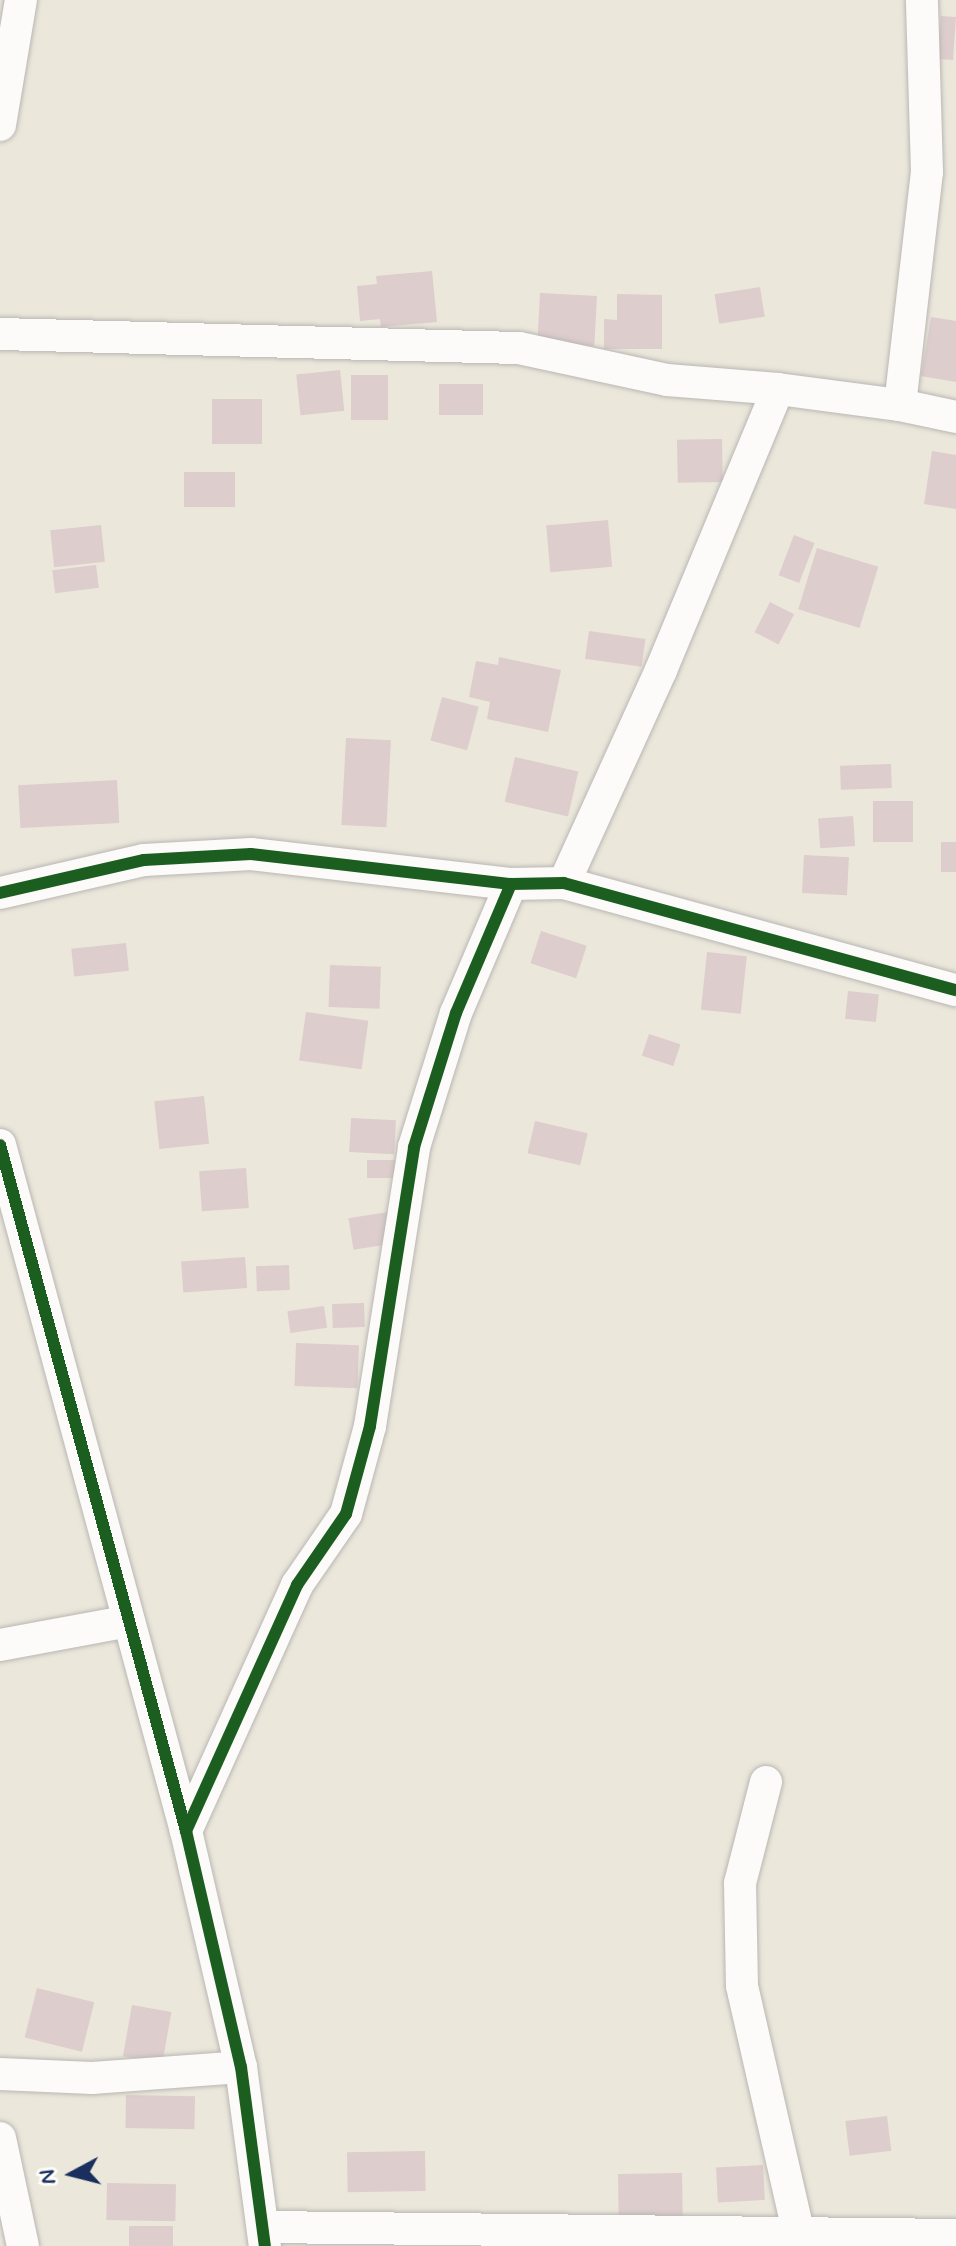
<!DOCTYPE html>
<html>
<head>
<meta charset="utf-8">
<style>
  body { margin:0 }
  #map { position:relative; width:956px; height:2246px; overflow:hidden; background:#ece7db; font-family:Mynerve,sans-serif }
  div>[style] { position:absolute }
  [style*='--x'] { left:calc(var(--x)*1px); top:calc(var(--y)*1px); width:calc(var(--w)*1px); rotate:calc(var(--a)*1deg) }
  .building>* { inset:0; background:#ddcdcd; transform-origin:0 0 }
  .roads { filter:drop-shadow(0 0 2px #b8b7b3) drop-shadow(0 0 2px #b8b7b3) }
  .minor>* { height:32px; margin:-16px; padding:0 16px; transform-origin:16px; border-radius:16px; background:#fcfbfa }
  .cycleway>* { height:12px; margin:-6px; padding:0 6px; transform-origin:6px; border-radius:6px; background:#1b5e20 }
  span { translate:-50% -50%; white-space:nowrap; text-align:center; line-height:1.15; -webkit-text-stroke:6px #fdfcf7; paint-order:stroke }
  .north { position:absolute; left:32px; top:2134px; width:80px; height:80px; -webkit-text-stroke:6px #fdfcf7; paint-order:stroke; rotate:263deg; font-size:22px; font-weight:700; line-height:32px; text-align:center; color:#1b2f5e }
  .north::after { content:''; display:block; margin:auto; width:28px; height:36px; background:#1b2f5e; clip-path:polygon(50% 0,100% 100%,50% 72%,0 100%) }
</style>
</head>
<body>
<div id="map">
  <div class="building">
    <i style="left:941px;top:16px;width:15px;height:43px;rotate:4deg"></i>
    <i style="clip-path:polygon(432px 271px,437px 322px,381px 327px,380px 319px,360px 321px,357px 286px,377px 284px,376px 276px)"></i>
    <i style="left:760px;top:287px;width:30px;height:46px;rotate:81deg"></i>
    <i style="left:540px;top:293px;width:57px;height:50px;rotate:3deg"></i>
    <i style="clip-path:polygon(617px 294px,662px 295px,662px 349px,604px 349px,604px 319px,617px 320px)"></i>
    <i style="clip-path:polygon(931px 317px,956px 321px,956px 382px,921px 376px)"></i>
    <i style="left:340px;top:370px;width:41px;height:44px;rotate:84deg"></i>
    <i style="left:351px;top:375px;width:37px;height:45px"></i>
    <i style="left:439px;top:384px;width:44px;height:31px"></i>
    <i style="left:212px;top:399px;width:50px;height:45px"></i>
    <i style="left:722px;top:439px;width:43px;height:45px;rotate:89deg"></i>
    <i style="clip-path:polygon(932px 451px,956px 455px,956px 509px,924px 504px)"></i>
    <i style="left:184px;top:472px;width:51px;height:35px"></i>
    <i style="left:608px;top:520px;width:47px;height:62px;rotate:85deg"></i>
    <i style="left:101px;top:525px;width:37px;height:51px;rotate:84deg"></i>
    <i style="left:794px;top:535px;width:22px;height:43px;rotate:21deg"></i>
    <i style="left:817px;top:548px;width:64px;height:64px;rotate:17deg"></i>
    <i style="left:96px;top:565px;width:23px;height:44px;rotate:83deg"></i>
    <i style="left:770px;top:602px;width:27px;height:34px;rotate:27deg"></i>
    <i style="left:589px;top:631px;width:57px;height:28px;rotate:8deg"></i>
    <i style="clip-path:polygon(499px 657px,561px 670px,548px 732px,487px 719px,490px 702px,469px 697px,476px 661px,498px 665px)"></i>
    <i style="left:442px;top:697px;width:38px;height:45px;rotate:15deg"></i>
    <i style="left:346px;top:738px;width:45px;height:87px;rotate:3deg"></i>
    <i style="left:515px;top:757px;width:65px;height:46px;rotate:13deg"></i>
    <i style="left:891px;top:764px;width:24px;height:51px;rotate:88deg"></i>
    <i style="left:117px;top:780px;width:43px;height:99px;rotate:87deg"></i>
    <i style="left:873px;top:801px;width:40px;height:41px"></i>
    <i style="left:853px;top:816px;width:30px;height:35px;rotate:86deg"></i>
    <i style="left:941px;top:842px;width:15px;height:30px"></i>
    <i style="left:804px;top:855px;width:45px;height:38px;rotate:3deg"></i>
    <i style="left:541px;top:931px;width:48px;height:34px;rotate:18deg"></i>
    <i style="left:126px;top:943px;width:28px;height:55px;rotate:84deg"></i>
    <i style="left:707px;top:952px;width:40px;height:58px;rotate:6deg"></i>
    <i style="left:330px;top:965px;width:51px;height:42px;rotate:2deg"></i>
    <i style="left:848px;top:991px;width:31px;height:28px;rotate:6deg"></i>
    <i style="left:306px;top:1012px;width:63px;height:49px;rotate:8deg"></i>
    <i style="left:649px;top:1034px;width:33px;height:23px;rotate:18deg"></i>
    <i style="left:204px;top:1096px;width:48px;height:50px;rotate:84deg"></i>
    <i style="left:351px;top:1118px;width:45px;height:34px;rotate:3deg"></i>
    <i style="left:535px;top:1121px;width:54px;height:33px;rotate:13deg"></i>
    <i style="left:367px;top:1160px;width:32px;height:18px"></i>
    <i style="left:246px;top:1168px;width:40px;height:47px;rotate:86deg"></i>
    <i style="left:388px;top:1212px;width:32px;height:40px;rotate:81deg"></i>
    <i style="left:245px;top:1257px;width:31px;height:64px;rotate:86deg"></i>
    <i style="left:289px;top:1265px;width:25px;height:33px;rotate:88deg"></i>
    <i style="left:364px;top:1303px;width:24px;height:32px;rotate:88deg"></i>
    <i style="left:324px;top:1306px;width:22px;height:37px;rotate:82deg"></i>
    <i style="left:296px;top:1343px;width:63px;height:43px;rotate:2deg"></i>
    <i style="left:37px;top:1988px;width:59px;height:51px;rotate:14deg"></i>
    <i style="left:132px;top:2005px;width:40px;height:52px;rotate:10deg"></i>
    <i style="left:126px;top:2095px;width:69px;height:33px;rotate:1deg"></i>
    <i style="left:887px;top:2116px;width:35px;height:42px;rotate:83deg"></i>
    <i style="left:425px;top:2151px;width:40px;height:78px;rotate:89deg"></i>
    <i style="left:763px;top:2165px;width:35px;height:47px;rotate:87deg"></i>
    <i style="left:682px;top:2173px;width:48px;height:64px;rotate:89deg"></i>
    <i style="left:107px;top:2183px;width:69px;height:37px;rotate:1deg"></i>
    <i style="left:129px;top:2226px;width:44px;height:20px"></i>
  </div>
  <div class="roads">
    <div class="minor">
      <i style="--x:0;--y:125;--w:127;--a:-80.5"></i>
      <i style="--x:0;--y:334;--w:519;--a:1.55"></i>
      <i style="--x:519;--y:348;--w:151;--a:12.2"></i>
      <i style="--x:667;--y:380;--w:111;--a:4.6"></i>
      <i style="--x:778;--y:389;--w:123;--a:7.5"></i>
      <i style="--x:900;--y:405;--w:57;--a:12.1"></i>
      <i style="--x:900;--y:405;--w:235;--a:-83.4"></i>
      <i style="--x:927;--y:172;--w:172;--a:-91.7"></i>
      <i style="--x:564;--y:883;--w:234;--a:-65.5"></i>
      <i style="--x:661;--y:670;--w:304;--a:-67.4"></i>
      <i style="--x:0;--y:893;--w:148;--a:-12.9"></i>
      <i style="--x:144;--y:860;--w:107;--a:-3.2"></i>
      <i style="--x:251;--y:854;--w:262;--a:6.6"></i>
      <i style="--x:511;--y:884;--w:53;--a:-1.1"></i>
      <i style="--x:564;--y:883;--w:406;--a:15.3"></i>
      <i style="--x:0;--y:1145;--w:711;--a:74.83"></i>
      <i style="--x:186;--y:1831;--w:242;--a:76.9"></i>
      <i style="--x:241;--y:2067;--w:181;--a:82.4"></i>
      <i style="--x:0;--y:1645;--w:131;--a:-10.5"></i>
      <i style="--x:766;--y:1782;--w:104;--a:104.4"></i>
      <i style="--x:740;--y:1883;--w:103;--a:88.9"></i>
      <i style="--x:742;--y:1986;--w:254;--a:77.1"></i>
      <i style="--x:186;--y:1831;--w:270;--a:-65.7"></i>
      <i style="--x:297;--y:1585;--w:86;--a:-55.4"></i>
      <i style="--x:346;--y:1514;--w:91;--a:-74.7"></i>
      <i style="--x:370;--y:1426;--w:282;--a:-81"></i>
      <i style="--x:414;--y:1147;--w:140;--a:-72.6"></i>
      <i style="--x:456;--y:1013;--w:140;--a:-66.9"></i>
      <i style="--x:0;--y:2074;--w:92;--a:2.5"></i>
      <i style="--x:92;--y:2078;--w:149;--a:-4.2"></i>
      <i style="--x:0;--y:2138;--w:110;--a:78"></i>
      <i style="--x:263;--y:2227;--w:693;--a:0.66"></i>
    </div>
  </div>
  <div class="cycleway">
    <i style="--x:0;--y:893;--w:148;--a:-12.9"></i>
    <i style="--x:144;--y:860;--w:107;--a:-3.2"></i>
    <i style="--x:251;--y:854;--w:262;--a:6.6"></i>
    <i style="--x:511;--y:884;--w:53;--a:-1.1"></i>
    <i style="--x:564;--y:883;--w:406;--a:15.3"></i>
    <i style="--x:0;--y:1145;--w:711;--a:74.83"></i>
    <i style="--x:186;--y:1831;--w:242;--a:76.9"></i>
    <i style="--x:241;--y:2067;--w:181;--a:82.4"></i>
    <i style="--x:186;--y:1831;--w:270;--a:-65.7"></i>
    <i style="--x:297;--y:1585;--w:86;--a:-55.4"></i>
    <i style="--x:346;--y:1514;--w:91;--a:-74.7"></i>
    <i style="--x:370;--y:1426;--w:282;--a:-81"></i>
    <i style="--x:414;--y:1147;--w:140;--a:-72.6"></i>
    <i style="--x:456;--y:1013;--w:140;--a:-66.9"></i>
  </div>
  <div class="north">N</div>
</div>
</body>
</html>
